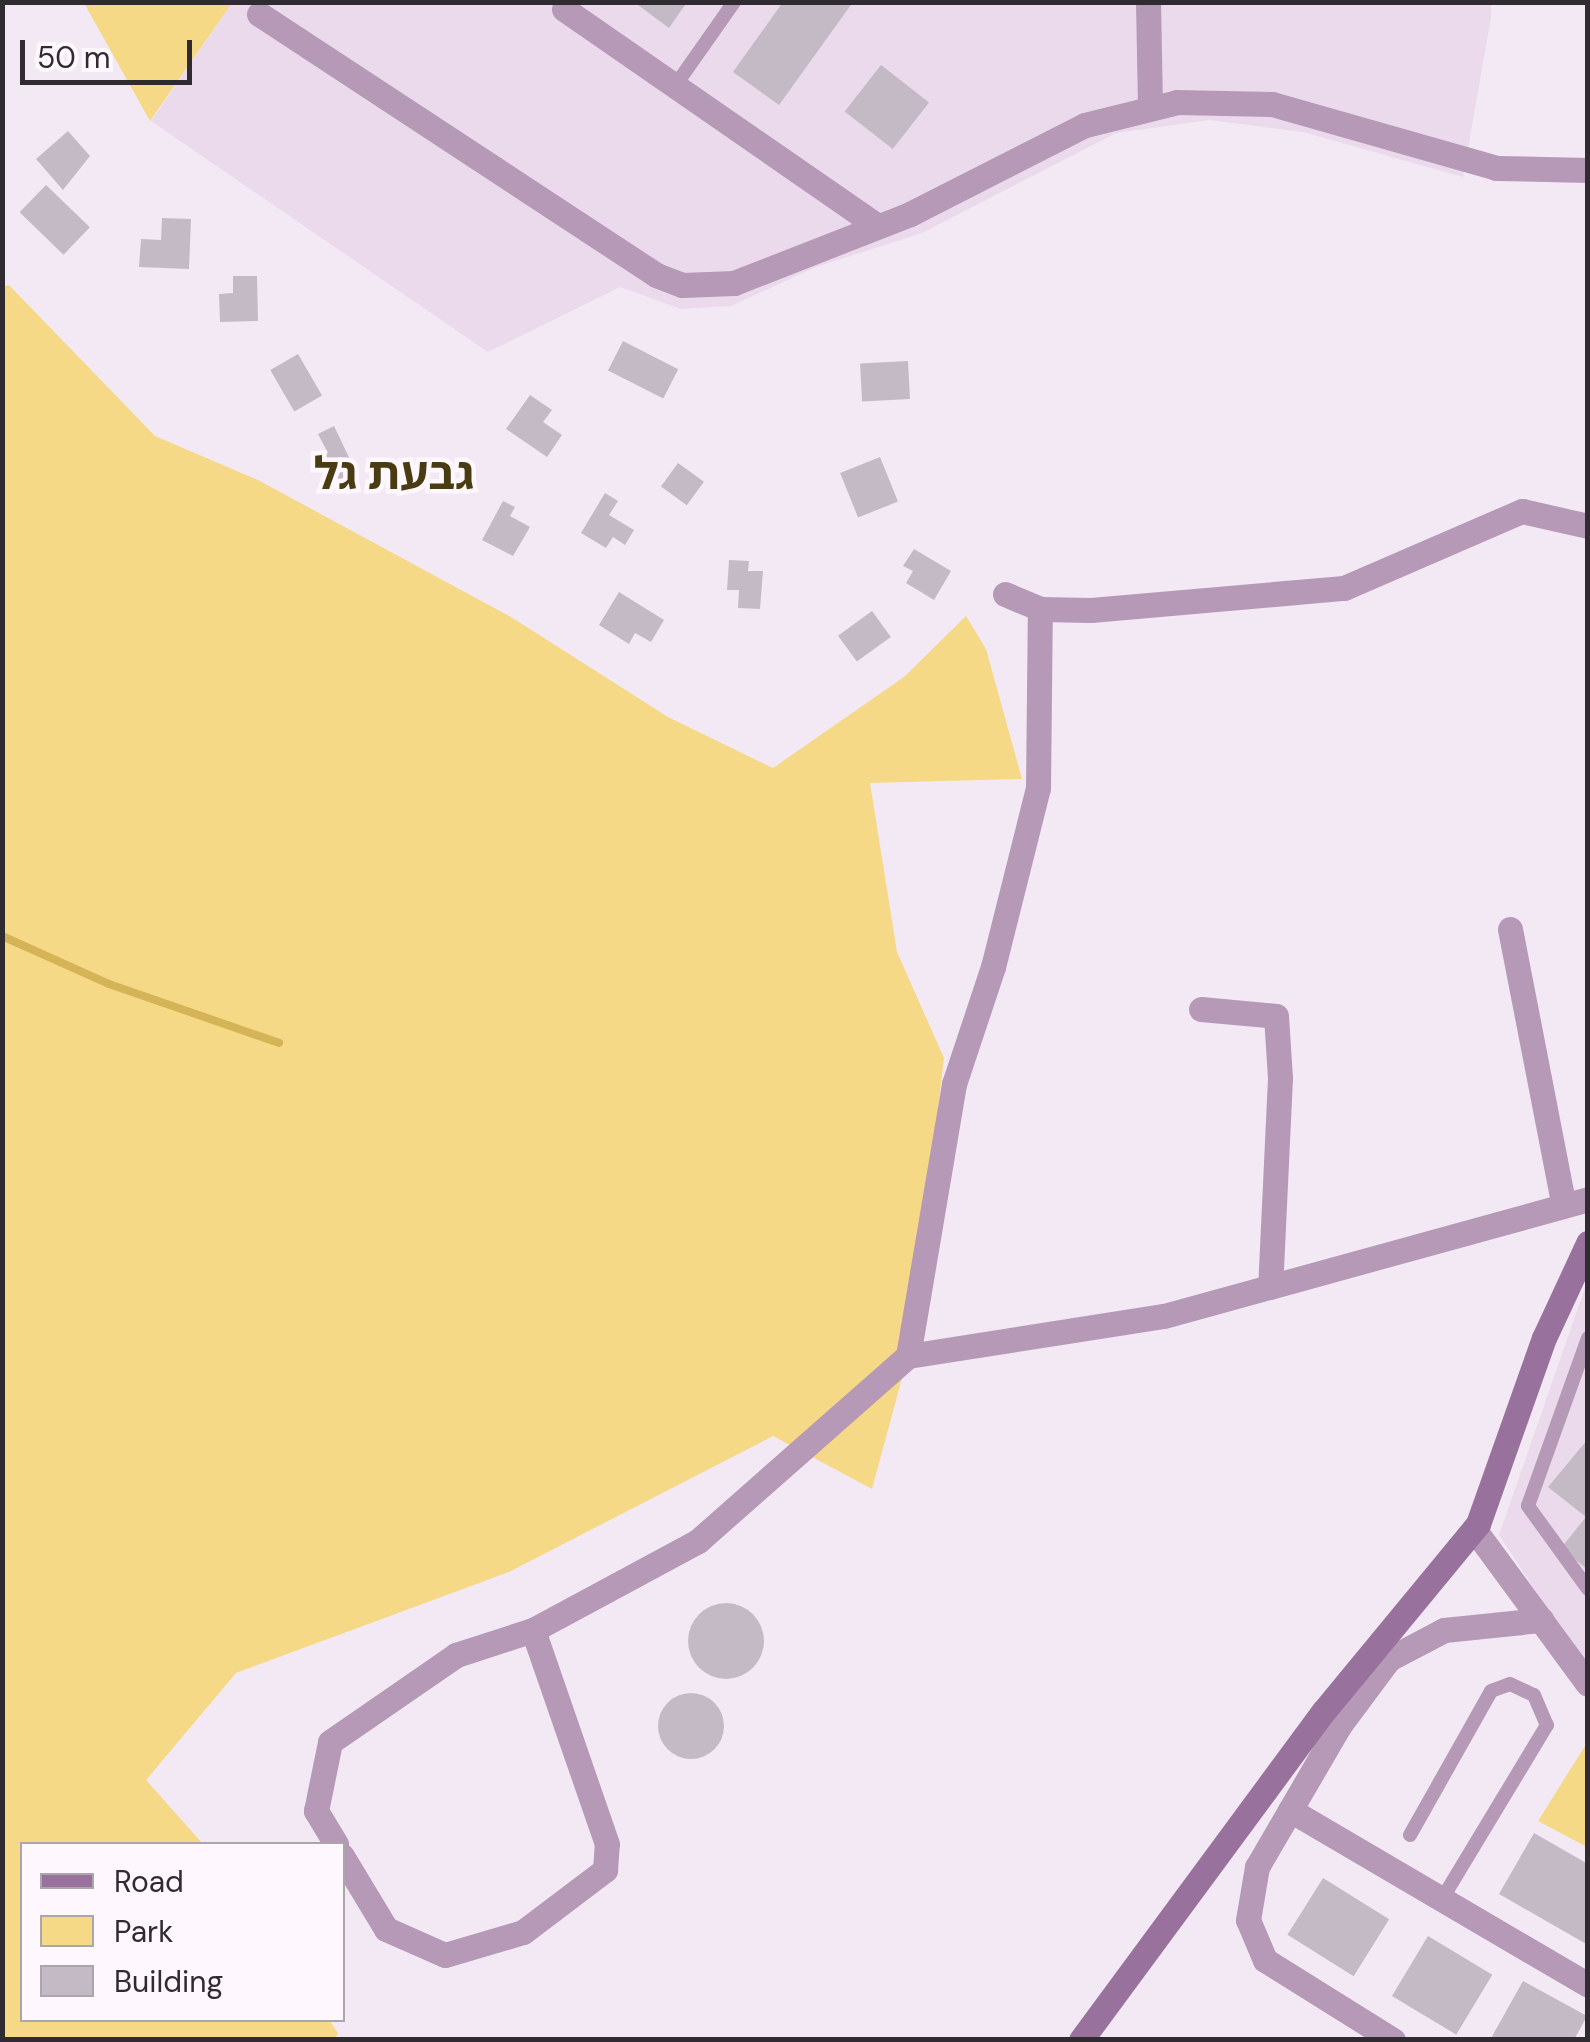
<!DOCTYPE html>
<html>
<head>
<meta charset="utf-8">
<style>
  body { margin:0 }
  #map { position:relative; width:1590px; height:2042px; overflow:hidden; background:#f3e9f4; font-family:"DM Sans","Noto Sans Hebrew",sans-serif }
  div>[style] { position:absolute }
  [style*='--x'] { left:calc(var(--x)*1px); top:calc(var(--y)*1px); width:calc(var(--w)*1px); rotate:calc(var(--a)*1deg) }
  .built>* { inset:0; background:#eadaeb }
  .green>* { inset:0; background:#f6d986 }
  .stream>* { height:8px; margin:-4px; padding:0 4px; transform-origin:4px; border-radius:4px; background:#d4b457 }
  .building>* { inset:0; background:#c4bac5; transform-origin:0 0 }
  .round { border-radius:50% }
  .lane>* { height:14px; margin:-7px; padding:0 7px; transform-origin:7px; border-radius:7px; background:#b599b7 }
  .street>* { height:25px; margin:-12.5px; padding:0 12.5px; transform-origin:12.5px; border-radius:12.5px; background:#b599b7 }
  .secondary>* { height:25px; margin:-12.5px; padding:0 12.5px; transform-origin:12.5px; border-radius:12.5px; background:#99719d }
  span { translate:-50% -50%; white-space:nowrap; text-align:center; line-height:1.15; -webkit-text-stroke:9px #fef8fe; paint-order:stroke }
  .district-label { font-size:45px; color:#493c13; font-weight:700 }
  .frame { position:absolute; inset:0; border:5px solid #2f2b30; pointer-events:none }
  .legend { position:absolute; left:20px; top:1842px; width:325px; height:180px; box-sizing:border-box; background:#fef8fe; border:2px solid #aba6ac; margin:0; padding:12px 18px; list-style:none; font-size:30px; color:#2f2b30 }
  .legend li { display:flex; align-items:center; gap:20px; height:50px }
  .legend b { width:50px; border:2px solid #aba6ac }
  .scale { position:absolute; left:20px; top:40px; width:172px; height:45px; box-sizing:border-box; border:5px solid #2f2b30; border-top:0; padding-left:12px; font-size:30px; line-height:35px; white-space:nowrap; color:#2f2b30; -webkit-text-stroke:8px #fef8fe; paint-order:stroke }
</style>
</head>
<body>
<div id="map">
  <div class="built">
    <i style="clip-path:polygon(232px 3px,1491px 3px,1491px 17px,1463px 177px,1303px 132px,1209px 120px,1116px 133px,922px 233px,816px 267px,731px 306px,681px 309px,620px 287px,488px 352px,151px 121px)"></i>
    <i style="clip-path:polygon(1587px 1282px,1587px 1669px,1499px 1535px)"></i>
  </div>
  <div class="green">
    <i style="clip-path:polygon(84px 3px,232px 3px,150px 121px)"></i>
    <i style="clip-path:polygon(9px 285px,155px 436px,258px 480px,511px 617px,668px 717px,773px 768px,904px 677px,966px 616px,986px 649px,1022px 779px,870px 783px,897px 952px,944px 1058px,908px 1356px,872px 1489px,773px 1436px,509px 1572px,236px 1673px,146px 1780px,203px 1844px,22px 1844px,22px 2020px,329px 2020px,338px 2033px,335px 2039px,3px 2039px,2px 287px)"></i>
    <i style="clip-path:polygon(1585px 1746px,1588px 1749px,1587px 1847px,1538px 1821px)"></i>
  </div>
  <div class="stream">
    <i style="--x:2;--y:936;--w:117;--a:24.2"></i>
    <i style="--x:109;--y:984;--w:180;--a:19.1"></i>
  </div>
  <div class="building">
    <i style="clip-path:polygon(634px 2px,687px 2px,669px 28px)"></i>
    <i style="clip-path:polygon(783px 2px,853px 2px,779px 105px,733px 72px)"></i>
    <i style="left:881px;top:65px;width:61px;height:59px;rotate:38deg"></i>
    <i style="clip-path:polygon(68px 131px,90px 156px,63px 190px,36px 159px)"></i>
    <i style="left:46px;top:185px;width:61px;height:38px;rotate:44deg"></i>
    <i style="clip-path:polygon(162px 218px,191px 219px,189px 269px,139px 267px,141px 239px,161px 240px)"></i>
    <i style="clip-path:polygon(233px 276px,257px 276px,258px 321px,220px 322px,219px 294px,233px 293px)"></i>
    <i style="left:623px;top:341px;width:62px;height:33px;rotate:27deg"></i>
    <i style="left:298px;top:354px;width:48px;height:32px;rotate:60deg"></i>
    <i style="left:908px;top:361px;width:38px;height:48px;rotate:87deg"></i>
    <i style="clip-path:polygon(530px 395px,552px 410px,543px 422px,562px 435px,547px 457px,506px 429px)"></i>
    <i style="clip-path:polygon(334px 426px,357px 474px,332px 486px,318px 458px,328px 453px,318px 434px)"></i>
    <i style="left:880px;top:457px;width:48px;height:43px;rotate:68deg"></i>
    <i style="left:678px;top:463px;width:32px;height:29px;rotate:36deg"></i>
    <i style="clip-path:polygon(605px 493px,618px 501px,609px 515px,634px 530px,625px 545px,613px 537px,606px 548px,581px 533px)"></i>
    <i style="clip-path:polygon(503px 501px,515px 507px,510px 516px,530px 527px,513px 556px,482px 540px)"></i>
    <i style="clip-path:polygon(914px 549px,951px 571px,934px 600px,906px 583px,913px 571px,903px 566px)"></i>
    <i style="clip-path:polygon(729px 560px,749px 561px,748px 571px,763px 571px,760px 609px,738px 608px,739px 590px,727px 590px)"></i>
    <i style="clip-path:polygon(619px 592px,664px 620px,651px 642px,635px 633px,629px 644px,599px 625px)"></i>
    <i style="left:872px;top:611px;width:32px;height:42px;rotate:54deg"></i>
    <i style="clip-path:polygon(1588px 1439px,1588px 1570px,1561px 1548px,1586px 1517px,1548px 1487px)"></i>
    <i class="round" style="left:688px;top:1603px;width:76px;height:76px"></i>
    <i class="round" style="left:658px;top:1693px;width:66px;height:66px"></i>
    <i style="clip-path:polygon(1534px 1833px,1588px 1864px,1588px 1945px,1499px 1894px)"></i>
    <i style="left:1323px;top:1878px;width:78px;height:67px;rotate:32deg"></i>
    <i style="left:1428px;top:1936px;width:75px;height:70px;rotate:31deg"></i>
    <i style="clip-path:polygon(1523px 1981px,1587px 2016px,1574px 2040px,1490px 2040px)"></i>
  </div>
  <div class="lane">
    <i style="--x:675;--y:86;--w:103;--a:-54.9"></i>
    <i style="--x:1588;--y:1338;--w:178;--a:109.7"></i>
    <i style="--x:1528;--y:1506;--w:102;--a:54.1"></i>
    <i style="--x:1410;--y:1835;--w:165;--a:-60.6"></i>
    <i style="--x:1491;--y:1691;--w:20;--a:-20"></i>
    <i style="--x:1510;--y:1684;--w:26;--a:25"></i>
    <i style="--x:1534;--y:1695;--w:33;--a:67"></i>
    <i style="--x:1547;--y:1725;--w:203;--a:121.1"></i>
  </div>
  <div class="street">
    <i style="--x:1148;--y:2;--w:106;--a:88.9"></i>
    <i style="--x:564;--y:9;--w:381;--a:34.7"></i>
    <i style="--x:259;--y:14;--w:475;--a:33.3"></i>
    <i style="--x:656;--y:275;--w:28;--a:21"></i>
    <i style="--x:682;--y:285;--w:52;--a:-2.2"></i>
    <i style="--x:734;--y:283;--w:189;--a:-21.4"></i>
    <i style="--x:910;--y:214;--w:196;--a:-27"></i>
    <i style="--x:1085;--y:125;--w:95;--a:-14"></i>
    <i style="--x:1177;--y:102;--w:95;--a:1.2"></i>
    <i style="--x:1272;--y:104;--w:233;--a:15.9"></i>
    <i style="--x:1496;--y:168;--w:92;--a:1.2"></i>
    <i style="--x:1005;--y:594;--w:38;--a:23"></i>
    <i style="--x:1040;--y:609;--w:51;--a:1.1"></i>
    <i style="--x:1091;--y:610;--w:254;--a:-5"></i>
    <i style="--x:1344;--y:588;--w:194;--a:-23.4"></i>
    <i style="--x:1522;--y:511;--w:68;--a:12.8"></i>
    <i style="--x:1510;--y:929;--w:282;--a:79"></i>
    <i style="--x:1201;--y:1009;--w:75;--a:5.3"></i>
    <i style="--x:1276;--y:1016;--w:62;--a:86.3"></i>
    <i style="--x:1280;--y:1078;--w:209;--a:92.7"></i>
    <i style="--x:908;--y:1356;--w:276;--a:-80.4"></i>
    <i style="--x:954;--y:1084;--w:123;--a:-71.6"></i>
    <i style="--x:993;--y:967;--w:185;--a:-75.9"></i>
    <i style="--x:1038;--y:788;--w:179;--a:-89.4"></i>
    <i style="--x:1474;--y:1529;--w:192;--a:53.7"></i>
    <i style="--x:1290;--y:1810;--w:346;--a:30.4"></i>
    <i style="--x:336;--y:1844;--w:39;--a:-121"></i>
    <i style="--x:316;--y:1811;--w:70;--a:-78.5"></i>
    <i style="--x:330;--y:1742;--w:153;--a:-34.6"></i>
    <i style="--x:456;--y:1655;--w:81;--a:-18"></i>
    <i style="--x:533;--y:1630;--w:187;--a:-28.3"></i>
    <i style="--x:698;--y:1541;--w:280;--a:-41.4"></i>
    <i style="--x:908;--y:1356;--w:259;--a:-8.9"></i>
    <i style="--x:1164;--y:1316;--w:440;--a:-15.4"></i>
    <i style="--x:342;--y:1856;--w:85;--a:58.9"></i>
    <i style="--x:386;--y:1929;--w:64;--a:23.8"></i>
    <i style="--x:445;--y:1955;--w:81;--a:-16.4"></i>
    <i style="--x:523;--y:1932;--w:103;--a:-37.1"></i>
    <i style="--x:605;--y:1870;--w:26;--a:-86"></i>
    <i style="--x:607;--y:1844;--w:226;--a:-109.1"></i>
    <i style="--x:1393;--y:2040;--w:151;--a:-148"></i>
    <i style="--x:1265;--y:1960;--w:43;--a:-113"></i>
    <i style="--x:1248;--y:1920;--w:54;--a:-80.4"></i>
    <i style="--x:1257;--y:1867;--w:163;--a:-59.8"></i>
    <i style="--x:1339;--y:1726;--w:84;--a:-53.3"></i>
    <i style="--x:1389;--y:1659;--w:62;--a:-27.8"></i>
    <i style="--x:1444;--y:1630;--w:98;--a:-5.9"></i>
  </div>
  <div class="secondary">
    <i style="--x:1081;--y:2040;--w:408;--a:-53.6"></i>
    <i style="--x:1323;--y:1712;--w:244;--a:-50.5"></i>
    <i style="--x:1478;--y:1524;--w:197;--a:-70.5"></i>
    <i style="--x:1544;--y:1338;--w:105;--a:-65.1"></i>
  </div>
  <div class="district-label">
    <span style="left:394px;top:474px">גבעת גל</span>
  </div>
  <div class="frame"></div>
  <ul class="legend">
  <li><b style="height:12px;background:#99719d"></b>Road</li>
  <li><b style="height:28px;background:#f6d986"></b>Park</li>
  <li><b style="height:28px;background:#c4bac5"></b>Building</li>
  </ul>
  <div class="scale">50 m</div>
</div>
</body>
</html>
